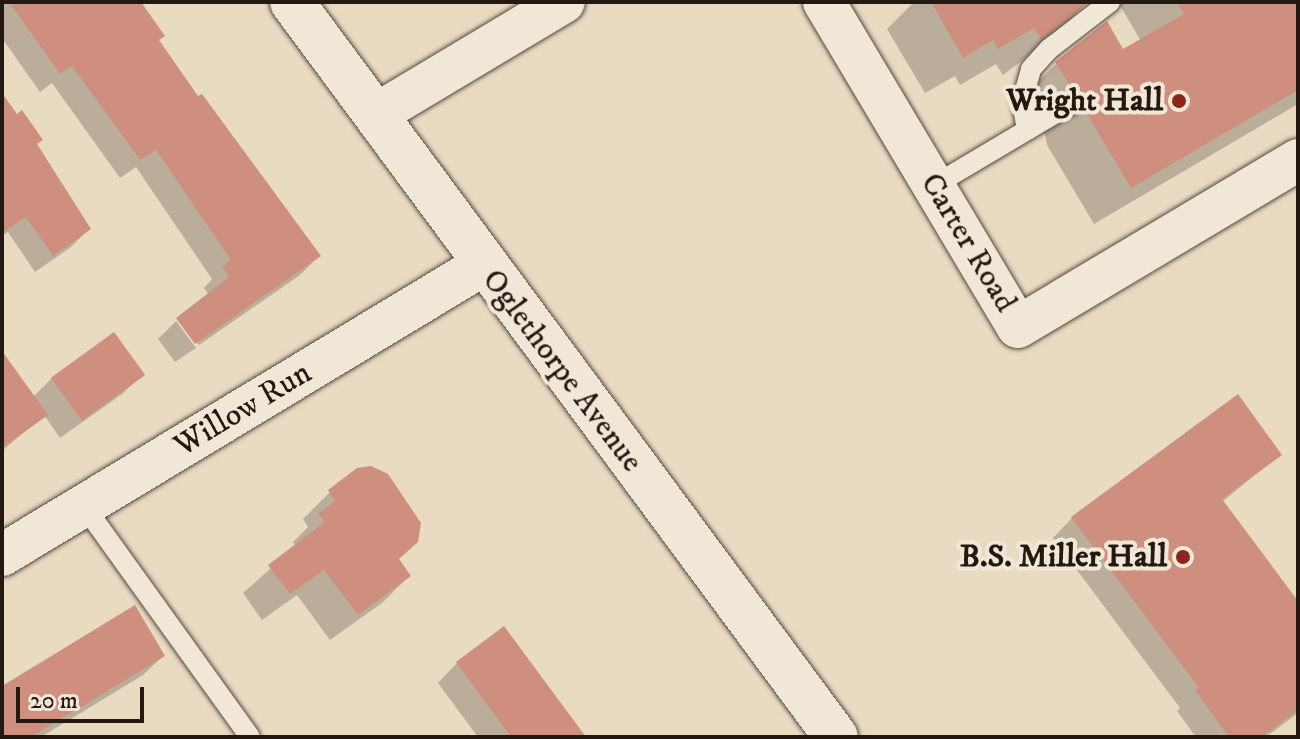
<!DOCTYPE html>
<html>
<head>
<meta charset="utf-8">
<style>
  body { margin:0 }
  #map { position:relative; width:1300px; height:739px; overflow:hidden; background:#e9dac2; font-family:"IM FELL DW Pica",serif }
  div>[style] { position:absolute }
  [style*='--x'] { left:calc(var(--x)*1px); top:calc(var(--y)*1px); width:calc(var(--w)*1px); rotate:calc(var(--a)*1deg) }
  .shadow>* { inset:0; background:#0003 }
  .building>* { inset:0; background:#cf8f7e; transform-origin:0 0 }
  .roads { filter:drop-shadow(0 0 2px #54493d) drop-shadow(0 0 2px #54493d) }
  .service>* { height:20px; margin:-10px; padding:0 10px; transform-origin:10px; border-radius:10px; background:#f1e7d7 }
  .minor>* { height:42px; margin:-21px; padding:0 21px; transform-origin:21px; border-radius:21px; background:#f1e7d7 }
  .secondary>* { height:44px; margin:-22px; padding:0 22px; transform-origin:22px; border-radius:22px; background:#f1e7d7 }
  .dots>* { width:22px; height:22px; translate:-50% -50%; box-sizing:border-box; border:4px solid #f1e7d7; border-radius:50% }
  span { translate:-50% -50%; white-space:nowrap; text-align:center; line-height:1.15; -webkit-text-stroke:8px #f1e7d7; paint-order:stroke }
  .poi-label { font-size:32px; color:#231911; font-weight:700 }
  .right { translate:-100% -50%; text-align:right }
  .street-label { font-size:32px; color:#231911 }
  .frame { position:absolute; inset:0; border:4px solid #231911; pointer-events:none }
  .scale { position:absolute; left:16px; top:687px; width:128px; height:36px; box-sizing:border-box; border:4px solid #231911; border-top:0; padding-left:10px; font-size:24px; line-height:28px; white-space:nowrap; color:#231911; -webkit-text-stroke:6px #f1e7d7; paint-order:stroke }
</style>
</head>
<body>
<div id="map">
  <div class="shadow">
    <i style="clip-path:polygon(2px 2px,139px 2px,157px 41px,198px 99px,319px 256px,300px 275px,199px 345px,179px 319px,209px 295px,204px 288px,212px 279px,136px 167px,120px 178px,52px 83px,40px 92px,2px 38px)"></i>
    <i style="clip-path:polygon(914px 2px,1087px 2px,1055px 35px,1003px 75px,996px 64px,960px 85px,955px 76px,925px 93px,887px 29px)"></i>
    <i style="clip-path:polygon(1118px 2px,1298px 2px,1298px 104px,1094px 224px,1047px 145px,1045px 134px,1037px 129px,1019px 100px,1057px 63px,1122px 52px,1141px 41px)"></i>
    <i style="clip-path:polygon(2px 127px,36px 145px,89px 229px,71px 247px,35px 272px,8px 232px,2px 236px)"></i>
    <i style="clip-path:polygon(176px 321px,196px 348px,175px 362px,158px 339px)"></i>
    <i style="clip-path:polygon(2px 355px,33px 397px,52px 378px,142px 375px,122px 394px,60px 438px,44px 415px,2px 451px)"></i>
    <i style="clip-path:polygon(1279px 455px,1222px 502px,1298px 605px,1298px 713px,1266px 737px,1196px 737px,1177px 711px,1180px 708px,1053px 538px,1072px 518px)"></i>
    <i style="clip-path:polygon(330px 492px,397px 560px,409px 576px,382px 603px,330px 640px,297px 595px,262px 620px,243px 593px,296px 546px,293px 542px,308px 527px,303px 519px)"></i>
    <i style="clip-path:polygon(163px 656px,143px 675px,41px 737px,2px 737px,2px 688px)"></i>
    <i style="clip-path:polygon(457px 663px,567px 737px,478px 737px,438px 683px)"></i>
  </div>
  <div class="building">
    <i style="clip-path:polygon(9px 2px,141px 2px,165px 36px,159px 40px,198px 96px,202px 94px,321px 256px,195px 344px,176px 318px,229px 277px,222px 267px,231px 260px,156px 150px,140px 160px,72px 66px,60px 74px)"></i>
    <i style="clip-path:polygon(931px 2px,1089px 2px,1041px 39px,1034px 28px,998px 49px,993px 40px,963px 58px)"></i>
    <i style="clip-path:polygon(1177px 2px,1298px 2px,1298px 90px,1131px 188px,1083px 107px,1082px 97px,1074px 92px,1055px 62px,1107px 21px,1123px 49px,1184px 14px)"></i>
    <i style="clip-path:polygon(2px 93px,17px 114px,22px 110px,43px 140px,37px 144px,91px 229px,53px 256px,26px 217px,2px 233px)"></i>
    <i style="left:114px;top:332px;width:53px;height:78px;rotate:54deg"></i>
    <i style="clip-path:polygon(2px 351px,48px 415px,2px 448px)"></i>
    <i style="clip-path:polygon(1238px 394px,1282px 455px,1222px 499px,1298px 601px,1298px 710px,1262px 737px,1229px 737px,1195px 690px,1199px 688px,1071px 517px)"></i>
    <i style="clip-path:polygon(371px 466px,388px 474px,421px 523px,418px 542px,399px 559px,411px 576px,358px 615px,324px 570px,290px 594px,268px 565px,325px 522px,318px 514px,335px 501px,328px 490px,357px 468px)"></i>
    <i style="clip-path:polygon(135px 605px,165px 656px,31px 737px,2px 737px,2px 686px)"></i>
    <i style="clip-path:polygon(504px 626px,586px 737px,511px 737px,456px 662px)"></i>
  </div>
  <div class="roads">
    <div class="service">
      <i style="--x:1027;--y:130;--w:29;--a:-100"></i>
      <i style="--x:1022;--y:101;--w:33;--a:-74"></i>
      <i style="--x:1031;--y:69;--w:27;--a:-48"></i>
      <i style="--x:1049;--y:49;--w:77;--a:-37.6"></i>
      <i style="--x:933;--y:186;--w:161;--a:-30.7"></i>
      <i style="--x:84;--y:506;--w:284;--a:54.3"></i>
    </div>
    <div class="minor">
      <i style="--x:824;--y:2;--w:378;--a:59.2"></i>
      <i style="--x:1018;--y:327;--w:326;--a:-30.8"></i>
      <i style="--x:375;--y:115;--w:220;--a:-30.9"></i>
      <i style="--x:2;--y:555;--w:562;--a:-31.09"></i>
    </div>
    <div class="secondary">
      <i style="--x:292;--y:2;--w:914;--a:53.49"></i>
    </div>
  </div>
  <div class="dots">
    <i style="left:1179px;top:101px;background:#8f2418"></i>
    <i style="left:1183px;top:557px;background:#8f2418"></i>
  </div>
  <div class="poi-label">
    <span class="right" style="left:1163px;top:101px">Wright Hall</span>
    <span class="right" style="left:1167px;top:557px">B.S. Miller Hall</span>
  </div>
  <div class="street-label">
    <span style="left:968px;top:243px;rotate:59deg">Carter Road</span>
    <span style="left:562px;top:371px;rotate:53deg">Oglethorpe Avenue</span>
    <span style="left:243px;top:410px;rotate:-31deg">Willow Run</span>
  </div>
  <div class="frame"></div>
  <div class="scale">20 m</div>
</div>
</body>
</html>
